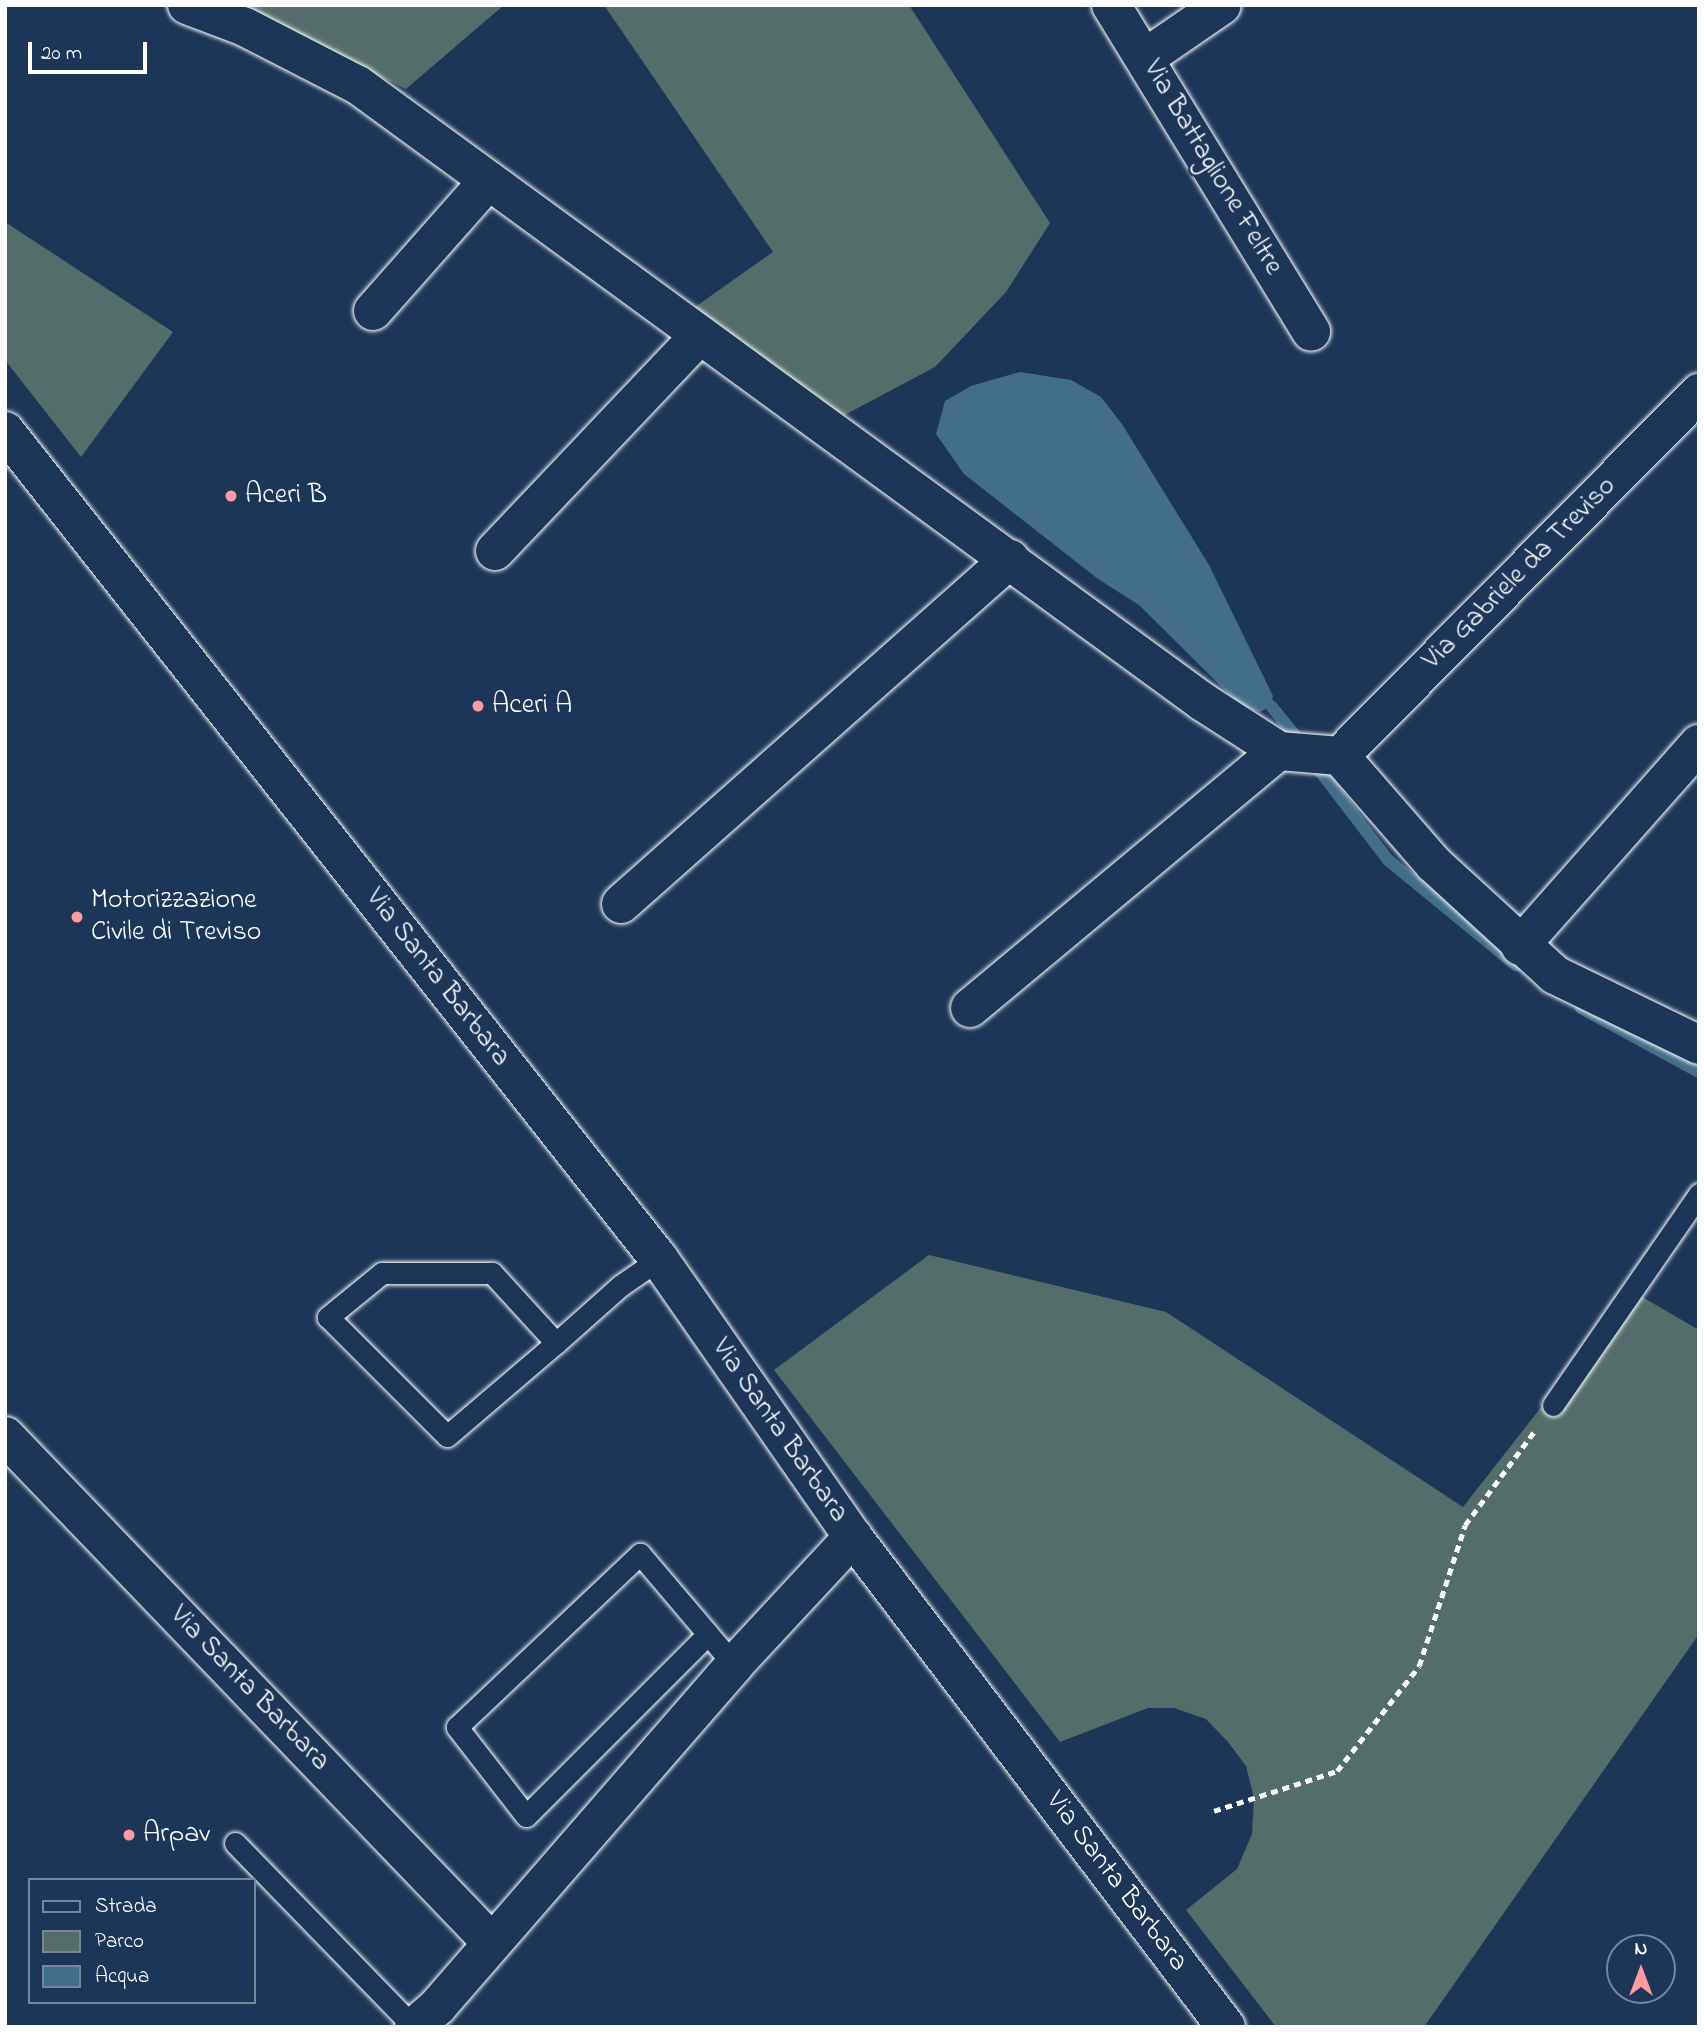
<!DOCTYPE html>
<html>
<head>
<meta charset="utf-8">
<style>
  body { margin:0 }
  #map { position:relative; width:1704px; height:2032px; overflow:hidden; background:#1d3557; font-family:"Indie Flower",sans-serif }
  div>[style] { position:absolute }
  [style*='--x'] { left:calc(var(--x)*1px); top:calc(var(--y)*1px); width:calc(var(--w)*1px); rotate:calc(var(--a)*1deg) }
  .green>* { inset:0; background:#546d6b }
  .water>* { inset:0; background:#436e89 }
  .stream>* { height:12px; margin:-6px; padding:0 6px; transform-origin:6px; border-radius:6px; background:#436e89 }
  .path>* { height:4.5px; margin-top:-2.25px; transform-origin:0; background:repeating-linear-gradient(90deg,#fff 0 7px,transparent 0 12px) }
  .roads { filter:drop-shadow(0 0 2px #fff) drop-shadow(0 0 2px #fff) }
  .service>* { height:21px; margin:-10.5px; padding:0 10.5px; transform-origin:10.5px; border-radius:10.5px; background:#1d3557 }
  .minor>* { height:38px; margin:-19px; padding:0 19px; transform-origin:19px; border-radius:19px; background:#1d3557 }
  .tertiary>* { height:38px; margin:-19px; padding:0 19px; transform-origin:19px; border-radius:19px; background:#1d3557 }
  .dots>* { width:19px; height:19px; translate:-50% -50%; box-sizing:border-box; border:4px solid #1d3557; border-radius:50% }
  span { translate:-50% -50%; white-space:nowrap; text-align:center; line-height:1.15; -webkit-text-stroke:5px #1d3557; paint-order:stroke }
  .street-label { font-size:28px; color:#fff }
  .poi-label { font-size:28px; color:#fff }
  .left { translate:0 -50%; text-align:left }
  .frame { position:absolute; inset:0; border:7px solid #fff; pointer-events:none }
  .legend { position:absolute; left:28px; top:1878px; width:228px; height:126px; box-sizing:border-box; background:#1d3557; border:2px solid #77869a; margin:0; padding:9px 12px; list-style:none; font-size:21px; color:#fff }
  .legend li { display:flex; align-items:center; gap:14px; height:35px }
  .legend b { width:35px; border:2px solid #77869a }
  .north { position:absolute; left:1606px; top:1934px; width:70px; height:70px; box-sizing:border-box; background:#1d3557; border:2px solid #77869a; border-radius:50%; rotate:0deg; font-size:19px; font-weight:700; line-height:28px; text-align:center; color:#fff }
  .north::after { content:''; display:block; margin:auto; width:24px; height:32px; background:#ff9aa2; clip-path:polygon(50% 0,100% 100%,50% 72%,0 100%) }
  .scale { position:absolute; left:28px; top:42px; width:119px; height:32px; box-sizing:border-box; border:4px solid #fff; border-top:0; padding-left:9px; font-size:21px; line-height:24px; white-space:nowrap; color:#fff; -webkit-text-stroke:5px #1d3557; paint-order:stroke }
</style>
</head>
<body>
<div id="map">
  <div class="green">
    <i style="clip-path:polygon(234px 5px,504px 5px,406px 89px)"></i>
    <i style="clip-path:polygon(604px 5px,909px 5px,1050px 223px,1006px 292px,935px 367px,839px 418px,688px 312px,773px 252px)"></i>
    <i style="clip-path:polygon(5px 222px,173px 332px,81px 457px,5px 360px)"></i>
    <i style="clip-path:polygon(929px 1255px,1166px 1312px,1463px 1507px,1632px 1291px,1699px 1330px,1699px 1634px,1424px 2027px,1276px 2027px,1186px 1910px,1237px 1869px,1252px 1834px,1254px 1798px,1246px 1766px,1228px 1742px,1206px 1719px,1174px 1708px,1148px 1708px,1060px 1742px,774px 1370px)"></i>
  </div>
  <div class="water">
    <i style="clip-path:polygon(1020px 372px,1071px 380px,1101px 397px,1122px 424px,1209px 565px,1273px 696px,1271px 706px,1260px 712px,1240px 705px,1139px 605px,1098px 579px,964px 474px,936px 434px,945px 401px,971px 386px)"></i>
  </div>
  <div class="stream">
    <i style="--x:1271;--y:706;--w:52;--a:50.5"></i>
    <i style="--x:1313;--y:762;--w:123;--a:52.6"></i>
    <i style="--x:1388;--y:860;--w:166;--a:39.4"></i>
    <i style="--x:1581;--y:1008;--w:134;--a:28.5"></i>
  </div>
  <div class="path">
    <i style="--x:1214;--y:1811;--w:129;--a:-18"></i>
    <i style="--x:1337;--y:1771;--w:133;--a:-52"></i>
    <i style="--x:1419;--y:1666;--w:148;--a:-71.9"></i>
    <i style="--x:1465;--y:1525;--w:119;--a:-53.5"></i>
  </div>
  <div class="roads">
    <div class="service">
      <i style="--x:556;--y:1343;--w:95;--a:-132.4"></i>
      <i style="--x:492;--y:1273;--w:110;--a:180"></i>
      <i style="--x:382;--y:1273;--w:70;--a:140.8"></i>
      <i style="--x:328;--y:1317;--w:168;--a:45"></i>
      <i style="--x:447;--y:1436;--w:143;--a:-40.5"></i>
      <i style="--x:556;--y:1343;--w:86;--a:-41.7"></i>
      <i style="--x:620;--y:1286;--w:47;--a:-34.7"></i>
      <i style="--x:1553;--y:1405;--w:257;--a:-55.3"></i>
      <i style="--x:708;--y:1634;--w:257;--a:135"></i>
      <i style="--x:526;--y:1816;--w:113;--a:-127.8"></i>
      <i style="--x:457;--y:1727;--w:252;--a:-43.4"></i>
      <i style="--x:640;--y:1554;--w:130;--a:49.7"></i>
      <i style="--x:724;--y:1653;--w:16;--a:50"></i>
      <i style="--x:235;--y:1843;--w:257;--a:45.8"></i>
    </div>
    <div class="minor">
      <i style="--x:187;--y:5;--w:62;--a:20.8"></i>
      <i style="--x:245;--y:27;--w:127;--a:27.2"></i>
      <i style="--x:358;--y:85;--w:1046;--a:36.14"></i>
      <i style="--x:1203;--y:702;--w:90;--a:32.8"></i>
      <i style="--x:1279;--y:751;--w:61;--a:4.7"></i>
      <i style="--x:1340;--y:756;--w:143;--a:49"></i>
      <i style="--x:1434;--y:864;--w:164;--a:42.5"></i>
      <i style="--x:1555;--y:975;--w:160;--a:25.9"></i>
      <i style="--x:1111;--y:5;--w:383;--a:58.5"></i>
      <i style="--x:1145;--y:58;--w:93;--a:-34.5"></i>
      <i style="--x:373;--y:311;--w:174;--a:-48.5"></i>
      <i style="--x:495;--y:551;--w:296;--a:-46.5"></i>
      <i style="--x:1340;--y:756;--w:511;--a:-45.32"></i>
      <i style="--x:621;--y:904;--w:520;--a:-41.57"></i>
      <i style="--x:1520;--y:946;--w:270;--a:-48.5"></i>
      <i style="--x:970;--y:1008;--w:402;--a:-39.8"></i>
      <i style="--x:5;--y:1436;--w:703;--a:46.15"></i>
    </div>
    <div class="tertiary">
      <i style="--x:5;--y:431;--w:1055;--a:51.7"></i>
      <i style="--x:659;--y:1259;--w:339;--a:55.1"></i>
      <i style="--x:853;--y:1537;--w:616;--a:52.72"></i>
      <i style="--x:414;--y:2027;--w:32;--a:-41"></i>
      <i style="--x:438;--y:2006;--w:452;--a:-49"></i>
      <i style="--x:734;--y:1665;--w:175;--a:-47.1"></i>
    </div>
  </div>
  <div class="dots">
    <i style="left:231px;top:496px;background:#ff9aa2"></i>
    <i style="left:478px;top:706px;background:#ff9aa2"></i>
    <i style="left:77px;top:917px;background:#ff9aa2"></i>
    <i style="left:129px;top:1835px;background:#ff9aa2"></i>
  </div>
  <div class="street-label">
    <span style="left:1212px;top:168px;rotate:59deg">Via Battaglione Feltre</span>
    <span style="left:1520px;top:574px;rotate:-45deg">Via Gabriele da Treviso</span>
    <span style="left:437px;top:978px;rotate:52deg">Via Santa Barbara</span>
    <span style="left:779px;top:1431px;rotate:55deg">Via Santa Barbara</span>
    <span style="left:249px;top:1689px;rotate:46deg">Via Santa Barbara</span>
    <span style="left:1116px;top:1882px;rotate:53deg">Via Santa Barbara</span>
  </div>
  <div class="poi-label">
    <span class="left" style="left:245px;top:496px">Aceri B</span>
    <span class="left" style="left:492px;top:706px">Aceri A</span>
    <span class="left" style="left:91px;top:917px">Motorizzazione<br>Civile di Treviso</span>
    <span class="left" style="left:143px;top:1835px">Arpav</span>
  </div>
  <div class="frame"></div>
  <ul class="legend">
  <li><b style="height:9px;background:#1d3557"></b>Strada</li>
  <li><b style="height:19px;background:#546d6b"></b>Parco</li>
  <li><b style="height:19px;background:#436e89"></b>Acqua</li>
  </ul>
  <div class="north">N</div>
  <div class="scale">20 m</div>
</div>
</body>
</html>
